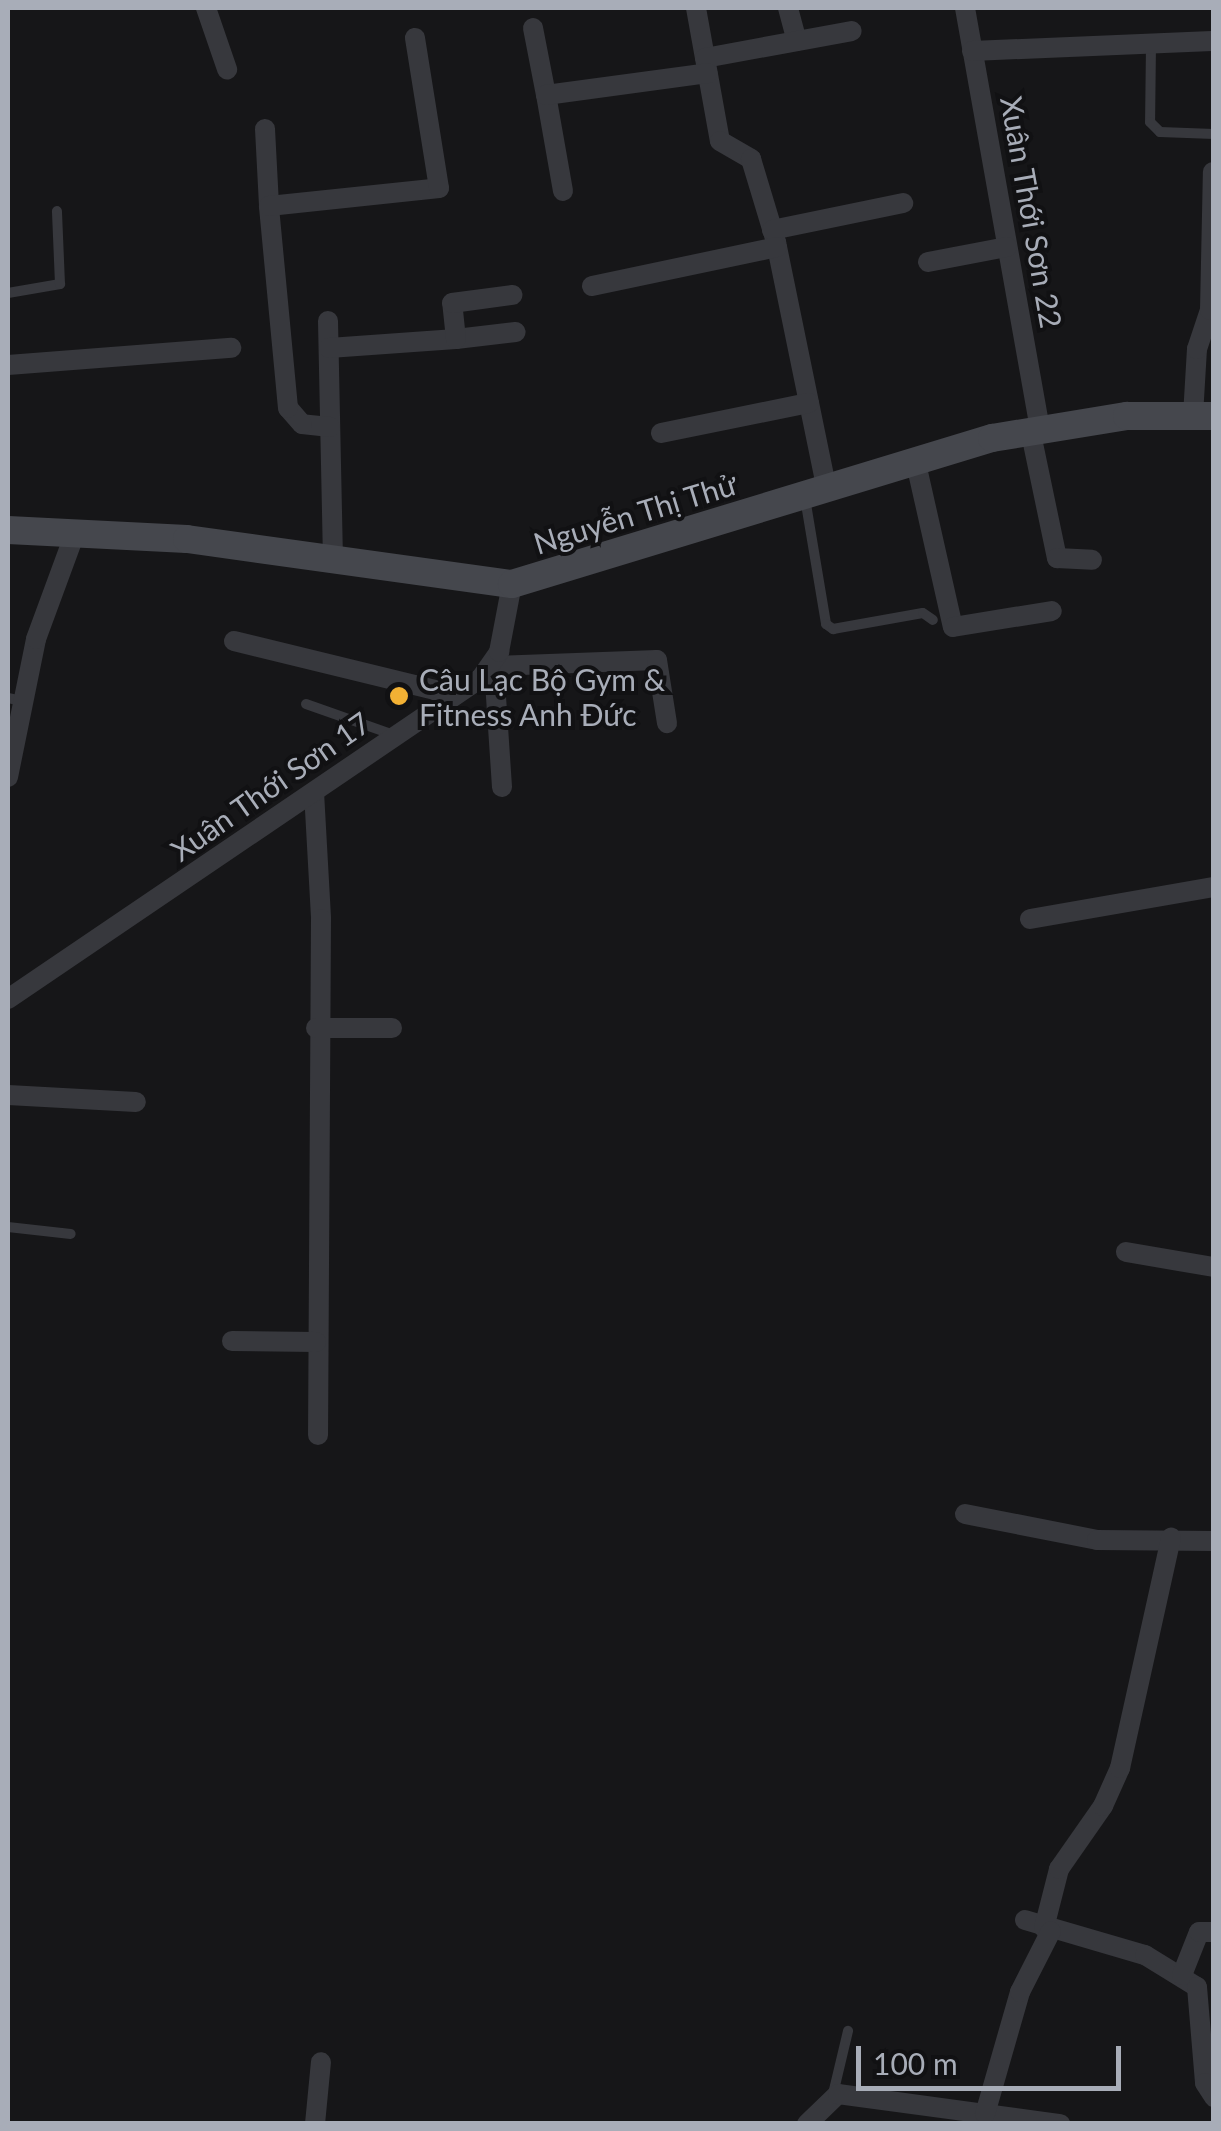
<!DOCTYPE html>
<html>
<head>
<meta charset="utf-8">
<style>
  body { margin:0 }
  #map { position:relative; width:1221px; height:2131px; overflow:hidden; background:#161618; font-family:Lato,sans-serif }
  div>[style] { position:absolute }
  [style*='--x'] { left:calc(var(--x)*1px); top:calc(var(--y)*1px); width:calc(var(--w)*1px); rotate:calc(var(--a)*1deg) }
  .lane>* { height:10px; margin:-5px; padding:0 5px; transform-origin:5px; border-radius:5px; background:#37383d }
  .street>* { height:20px; margin:-10px; padding:0 10px; transform-origin:10px; border-radius:10px; background:#37383d }
  .secondary>* { height:28px; margin:-14px; padding:0 14px; transform-origin:14px; border-radius:14px; background:#45474d }
  .dots>* { width:28px; height:28px; translate:-50% -50%; box-sizing:border-box; border:5px solid #111113; border-radius:50% }
  span { translate:-50% -50%; white-space:nowrap; text-align:center; line-height:1.15; -webkit-text-stroke:8px #111113; paint-order:stroke }
  .street-label { font-size:30px; color:#a8adb8 }
  .poi-label { font-size:30px; color:#a8adb8 }
  .left { translate:0 -50%; text-align:left }
  .frame { position:absolute; inset:0; border:10px solid #a8adb8; pointer-events:none }
  .scale { position:absolute; left:856px; top:2046px; width:265px; height:45px; box-sizing:border-box; border:5px solid #a8adb8; border-top:0; padding-left:12px; font-size:30px; line-height:35px; white-space:nowrap; color:#a8adb8; -webkit-text-stroke:8px #111113; paint-order:stroke }
</style>
</head>
<body>
<div id="map">
  <div class="lane">
    <i style="--x:1151;--y:45;--w:77;--a:90.7"></i>
    <i style="--x:1150;--y:122;--w:14;--a:45"></i>
    <i style="--x:1160;--y:132;--w:54;--a:2.1"></i>
    <i style="--x:8;--y:293;--w:53;--a:-9.8"></i>
    <i style="--x:60;--y:284;--w:73;--a:-92.4"></i>
    <i style="--x:805;--y:498;--w:128;--a:80.5"></i>
    <i style="--x:826;--y:624;--w:9;--a:36"></i>
    <i style="--x:833;--y:629;--w:91;--a:-10.1"></i>
    <i style="--x:923;--y:613;--w:12;--a:35"></i>
    <i style="--x:8;--y:698;--w:14;--a:12"></i>
    <i style="--x:306;--y:704;--w:93;--a:19.4"></i>
    <i style="--x:8;--y:1227;--w:63;--a:6.3"></i>
    <i style="--x:833;--y:2094;--w:65;--a:-76.6"></i>
  </div>
  <div class="street">
    <i style="--x:206;--y:8;--w:65;--a:71"></i>
    <i style="--x:696;--y:8;--w:135;--a:79.8"></i>
    <i style="--x:720;--y:141;--w:36;--a:30"></i>
    <i style="--x:751;--y:159;--w:87;--a:73.2"></i>
    <i style="--x:776;--y:242;--w:248;--a:78.4"></i>
    <i style="--x:788;--y:8;--w:34;--a:75"></i>
    <i style="--x:965;--y:8;--w:426;--a:79.9"></i>
    <i style="--x:533;--y:28;--w:68;--a:79"></i>
    <i style="--x:972;--y:51;--w:240;--a:-2.4"></i>
    <i style="--x:705;--y:58;--w:149;--a:-10.4"></i>
    <i style="--x:265;--y:129;--w:77;--a:87"></i>
    <i style="--x:563;--y:191;--w:97;--a:-100"></i>
    <i style="--x:546;--y:95;--w:163;--a:-7.7"></i>
    <i style="--x:772;--y:230;--w:134;--a:-11.6"></i>
    <i style="--x:928;--y:262;--w:80;--a:-10.8"></i>
    <i style="--x:592;--y:286;--w:189;--a:-11.9"></i>
    <i style="--x:328;--y:321;--w:236;--a:88.8"></i>
    <i style="--x:456;--y:339;--w:60;--a:-6.7"></i>
    <i style="--x:329;--y:348;--w:127;--a:-4.1"></i>
    <i style="--x:456;--y:339;--w:36;--a:-96"></i>
    <i style="--x:452;--y:303;--w:61;--a:-7.6"></i>
    <i style="--x:8;--y:365;--w:224;--a:-4.4"></i>
    <i style="--x:1193;--y:416;--w:67;--a:-86.6"></i>
    <i style="--x:1197;--y:349;--w:41;--a:-71.6"></i>
    <i style="--x:1210;--y:310;--w:138;--a:-88.8"></i>
    <i style="--x:330;--y:427;--w:28;--a:-174"></i>
    <i style="--x:302;--y:424;--w:21;--a:-131"></i>
    <i style="--x:288;--y:408;--w:203;--a:-95.4"></i>
    <i style="--x:269;--y:206;--w:171;--a:-6"></i>
    <i style="--x:439;--y:188;--w:152;--a:-99.1"></i>
    <i style="--x:1030;--y:429;--w:132;--a:78.2"></i>
    <i style="--x:1057;--y:558;--w:35;--a:3"></i>
    <i style="--x:661;--y:433;--w:151;--a:-11.5"></i>
    <i style="--x:915;--y:459;--w:172;--a:77.3"></i>
    <i style="--x:953;--y:627;--w:100;--a:-9.2"></i>
    <i style="--x:234;--y:641;--w:228;--a:13.7"></i>
    <i style="--x:8;--y:777;--w:141;--a:-78.5"></i>
    <i style="--x:36;--y:639;--w:113;--a:-69.8"></i>
    <i style="--x:502;--y:787;--w:121;--a:-93.8"></i>
    <i style="--x:494;--y:666;--w:163;--a:-2.1"></i>
    <i style="--x:657;--y:660;--w:64;--a:81"></i>
    <i style="--x:314;--y:792;--w:127;--a:86.8"></i>
    <i style="--x:321;--y:919;--w:516;--a:90.33"></i>
    <i style="--x:1030;--y:919;--w:187;--a:-9.9"></i>
    <i style="--x:8;--y:999;--w:572;--a:-34.16"></i>
    <i style="--x:481;--y:678;--w:32;--a:-55"></i>
    <i style="--x:499;--y:652;--w:69;--a:-79.2"></i>
    <i style="--x:316;--y:1028;--w:76;--a:0"></i>
    <i style="--x:8;--y:1095;--w:128;--a:3.1"></i>
    <i style="--x:1126;--y:1252;--w:89;--a:9.7"></i>
    <i style="--x:232;--y:1341;--w:84;--a:0.7"></i>
    <i style="--x:965;--y:1514;--w:135;--a:11.1"></i>
    <i style="--x:1097;--y:1540;--w:117;--a:0.5"></i>
    <i style="--x:1025;--y:1920;--w:125;--a:16.3"></i>
    <i style="--x:1145;--y:1955;--w:61;--a:31.6"></i>
    <i style="--x:1197;--y:1987;--w:96;--a:85.2"></i>
    <i style="--x:1205;--y:2083;--w:17;--a:57"></i>
    <i style="--x:1044;--y:1928;--w:61;--a:-75.7"></i>
    <i style="--x:1059;--y:1869;--w:77;--a:-55.1"></i>
    <i style="--x:1103;--y:1806;--w:42;--a:-65.9"></i>
    <i style="--x:1120;--y:1768;--w:236;--a:-77.5"></i>
    <i style="--x:1182;--y:1975;--w:46;--a:-68.4"></i>
    <i style="--x:1199;--y:1932;--w:15;--a:0"></i>
    <i style="--x:985;--y:2114;--w:76;--a:7.6"></i>
    <i style="--x:315;--y:2124;--w:62;--a:-84.5"></i>
    <i style="--x:807;--y:2124;--w:43;--a:-44.1"></i>
    <i style="--x:838;--y:2094;--w:148;--a:7.7"></i>
    <i style="--x:985;--y:2114;--w:127;--a:-74"></i>
    <i style="--x:1020;--y:1992;--w:68;--a:-63.1"></i>
  </div>
  <div class="secondary">
    <i style="--x:8;--y:530;--w:179;--a:2.9"></i>
    <i style="--x:187;--y:539;--w:328;--a:7.9"></i>
    <i style="--x:512;--y:584;--w:502;--a:-16.92"></i>
    <i style="--x:992;--y:438;--w:137;--a:-9.3"></i>
    <i style="--x:1127;--y:416;--w:87;--a:0"></i>
  </div>
  <div class="dots">
    <i style="left:399px;top:696px;background:#f2b134"></i>
  </div>
  <div class="street-label">
    <span style="left:1032px;top:212px;rotate:80deg">Xuân Thới Sơn 22</span>
    <span style="left:635px;top:513px;rotate:-17deg">Nguyễn Thị Thử</span>
    <span style="left:270px;top:786px;rotate:-35deg">Xuân Thới Sơn 17</span>
  </div>
  <div class="poi-label">
    <span class="left" style="left:419px;top:696px">Câu Lạc Bộ Gym &amp;<br>Fitness Anh Đức</span>
  </div>
  <div class="frame"></div>
  <div class="scale">100 m</div>
</div>
</body>
</html>
